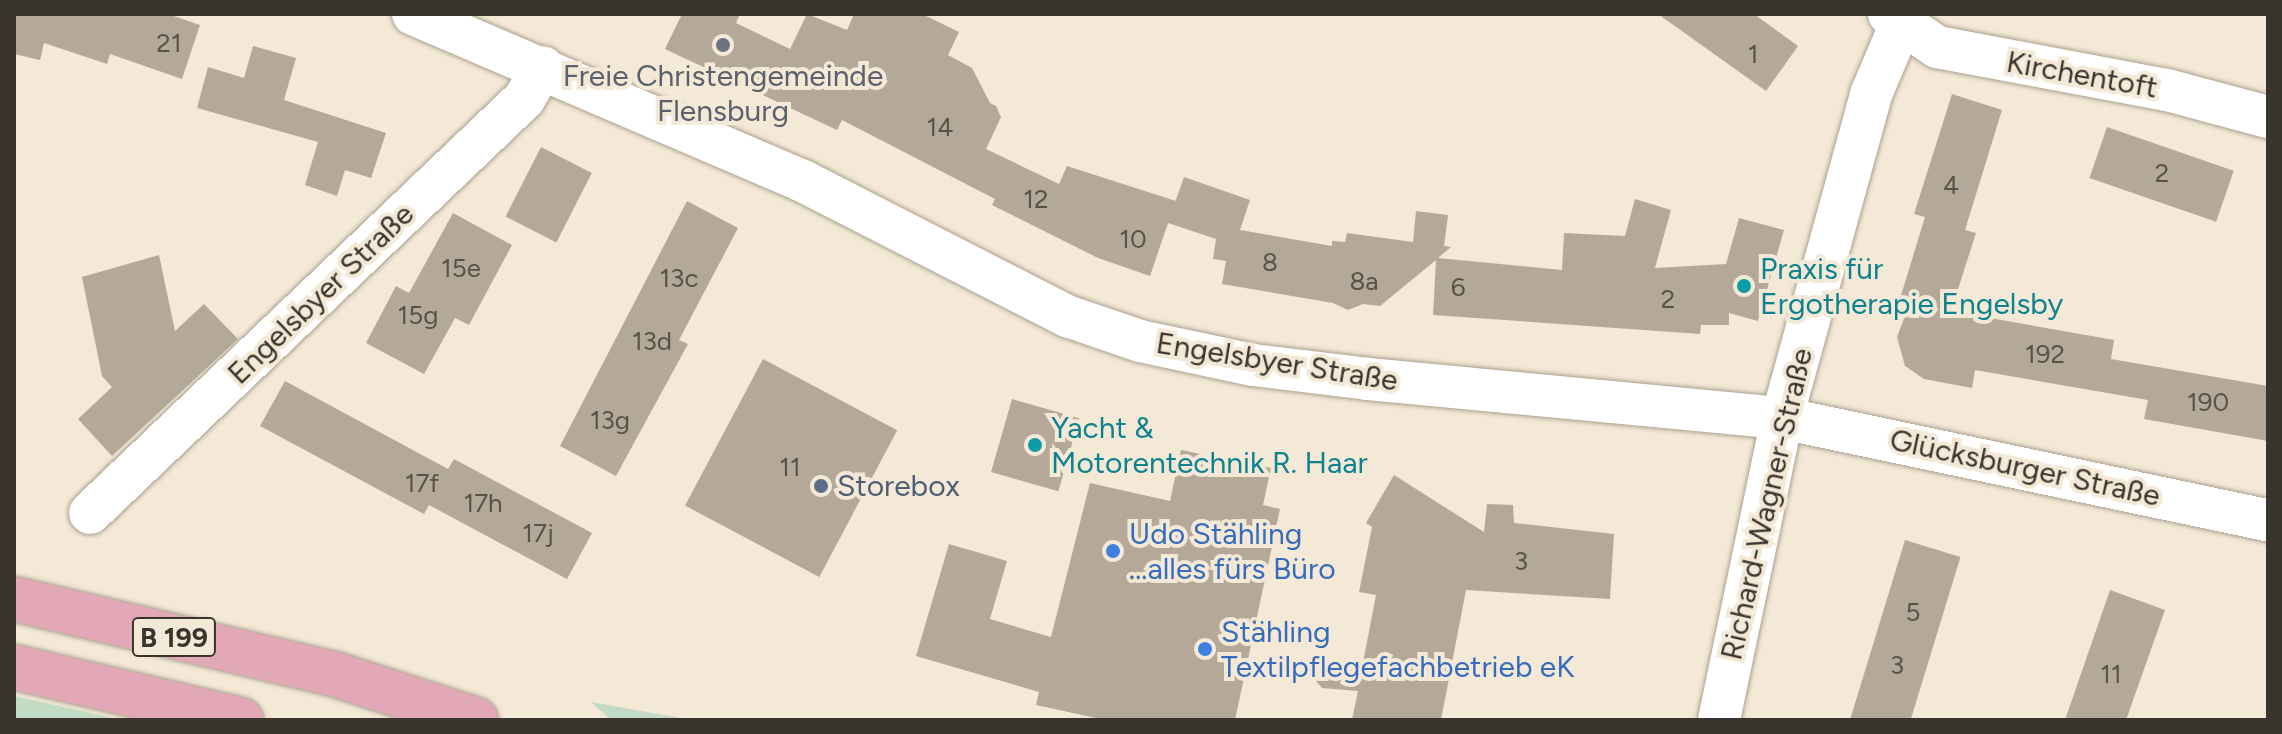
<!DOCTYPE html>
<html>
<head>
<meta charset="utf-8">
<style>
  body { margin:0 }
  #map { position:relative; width:2282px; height:734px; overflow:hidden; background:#f4e8d6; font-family:Figtree,sans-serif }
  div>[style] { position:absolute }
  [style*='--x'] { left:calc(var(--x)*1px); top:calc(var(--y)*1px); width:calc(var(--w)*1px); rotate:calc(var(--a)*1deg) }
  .green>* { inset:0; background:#c3dac4 }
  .building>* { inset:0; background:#b4a998; transform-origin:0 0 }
  .roads { filter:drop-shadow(0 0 2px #aba08f) drop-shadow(0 0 2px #aba08f) }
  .minor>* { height:42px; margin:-21px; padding:0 21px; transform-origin:21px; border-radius:21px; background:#fff }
  .major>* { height:44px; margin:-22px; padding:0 22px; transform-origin:22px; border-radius:22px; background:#e3a8b8 }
  .dots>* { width:22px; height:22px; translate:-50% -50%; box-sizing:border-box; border:4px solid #f4e8d6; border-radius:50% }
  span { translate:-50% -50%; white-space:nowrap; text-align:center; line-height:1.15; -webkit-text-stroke:8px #f4e8d6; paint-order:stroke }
  .number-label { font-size:26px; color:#585248 }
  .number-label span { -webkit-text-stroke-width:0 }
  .shield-label span { padding:2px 6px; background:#f4e8d6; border:2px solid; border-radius:6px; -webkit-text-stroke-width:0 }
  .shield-label { font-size:28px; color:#39352e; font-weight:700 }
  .street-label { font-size:30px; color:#39352e }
  .worship-label { font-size:30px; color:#5b616d }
  .culture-label { font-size:30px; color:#0d838f }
  .left { translate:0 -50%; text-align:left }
  .service-label { font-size:30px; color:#4e5e75 }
  .shop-label { font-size:30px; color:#366cbe }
  .frame { position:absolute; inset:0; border:16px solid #39352e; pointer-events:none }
</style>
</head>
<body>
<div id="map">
  <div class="green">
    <i style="clip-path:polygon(14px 696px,122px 720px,14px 720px)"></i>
    <i style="clip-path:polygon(591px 702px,692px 720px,611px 720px)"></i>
  </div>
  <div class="building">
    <i style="clip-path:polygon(14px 14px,168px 14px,200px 25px,182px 79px,110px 54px,107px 64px,44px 43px,40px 60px,14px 54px)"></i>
    <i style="clip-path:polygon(682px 14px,740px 14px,736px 23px,790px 49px,807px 14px,847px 30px,854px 14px,922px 14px,959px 32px,948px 55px,972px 68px,990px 103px,996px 106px,1001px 117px,986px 149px,1059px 184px,1067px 166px,1176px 201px,1172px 211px,1184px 177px,1250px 200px,1240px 230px,1332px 246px,1332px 241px,1345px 242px,1347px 233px,1413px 242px,1416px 211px,1448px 215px,1444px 246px,1451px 247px,1438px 258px,1562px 270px,1564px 233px,1625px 236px,1635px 199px,1671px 210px,1655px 268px,1726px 264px,1739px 218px,1784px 230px,1758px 321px,1729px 313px,1729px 325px,1701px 325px,1700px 334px,1433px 315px,1436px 260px,1380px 306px,1363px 304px,1348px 310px,1333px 303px,1222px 284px,1226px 261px,1213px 259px,1216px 239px,1168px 223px,1150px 276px,1098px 258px,992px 205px,995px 199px,842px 120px,837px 130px,665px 49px)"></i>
    <i style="clip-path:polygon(1658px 14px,1754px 14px,1798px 46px,1766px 91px)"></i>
    <i style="clip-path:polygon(253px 46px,296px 58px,284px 100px,386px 133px,371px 178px,345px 170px,337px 196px,305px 185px,318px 142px,197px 108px,208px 67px,244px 78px)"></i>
    <i style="clip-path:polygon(1952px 94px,2002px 110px,1965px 230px,1976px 233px,1951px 311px,2114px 340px,2111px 359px,2268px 386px,2268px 441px,2144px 419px,2148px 400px,1975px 370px,1972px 388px,1924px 379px,1905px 366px,1897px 337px,1909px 305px,1899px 302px,1925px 217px,1914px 214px)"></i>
    <i style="left:2107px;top:127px;width:134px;height:54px;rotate:19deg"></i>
    <i style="left:541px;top:147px;width:57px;height:78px;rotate:27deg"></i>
    <i style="clip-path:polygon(687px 201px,738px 228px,679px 340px,688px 344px,616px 476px,560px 446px)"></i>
    <i style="clip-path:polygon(453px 213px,512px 245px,469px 325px,455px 318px,424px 374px,366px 343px,396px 286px,409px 293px)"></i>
    <i style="clip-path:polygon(159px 255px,175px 331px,204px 304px,238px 339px,112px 456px,78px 419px,112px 387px,102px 376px,82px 277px)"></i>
    <i style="left:763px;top:359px;width:152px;height:166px;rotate:28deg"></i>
    <i style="clip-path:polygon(285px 381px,448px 469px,454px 459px,592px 533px,567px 579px,429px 505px,424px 514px,260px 426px)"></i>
    <i style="left:1012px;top:399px;width:70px;height:76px;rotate:16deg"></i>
    <i style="clip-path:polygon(1181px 450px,1271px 468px,1263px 505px,1280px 509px,1235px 720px,1105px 720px,1036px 705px,1039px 692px,916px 656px,949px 544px,1007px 561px,990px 619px,1051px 637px,1090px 483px,1170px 501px)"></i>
    <i style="clip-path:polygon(1394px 475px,1484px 532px,1487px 504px,1513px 505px,1514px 523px,1614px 534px,1610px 599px,1466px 590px,1441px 720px,1352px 720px,1358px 691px,1322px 688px,1309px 673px,1316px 660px,1361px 673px,1376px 595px,1359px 592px,1372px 527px,1366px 523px)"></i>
    <i style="left:1905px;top:540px;width:58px;height:188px;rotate:17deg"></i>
    <i style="clip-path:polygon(2110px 590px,2165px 610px,2126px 720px,2065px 720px)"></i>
  </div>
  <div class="roads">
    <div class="minor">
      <i style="--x:413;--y:14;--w:424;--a:23.2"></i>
      <i style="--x:803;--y:181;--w:297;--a:27.1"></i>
      <i style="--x:1067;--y:316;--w:77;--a:18.9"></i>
      <i style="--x:1140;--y:341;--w:116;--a:12"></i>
      <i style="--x:1253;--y:365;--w:116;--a:6.9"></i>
      <i style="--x:1368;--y:379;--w:416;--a:5.4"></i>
      <i style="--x:1782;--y:418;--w:497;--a:11.9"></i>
      <i style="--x:1889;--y:14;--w:58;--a:34.5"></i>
      <i style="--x:1937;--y:47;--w:234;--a:10.6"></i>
      <i style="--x:2167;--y:90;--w:105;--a:15"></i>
      <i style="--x:90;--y:513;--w:600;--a:-43.65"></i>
      <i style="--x:524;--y:99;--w:37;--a:-59"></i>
      <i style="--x:1719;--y:720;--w:309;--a:-78.2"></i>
      <i style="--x:1782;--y:418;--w:338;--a:-74.6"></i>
      <i style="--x:1872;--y:92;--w:85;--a:-67.1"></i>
    </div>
    <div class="major">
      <i style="--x:14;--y:599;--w:329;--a:13.2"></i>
      <i style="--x:334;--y:674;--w:149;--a:17.9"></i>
      <i style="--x:14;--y:667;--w:233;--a:13.1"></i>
    </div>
  </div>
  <div class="dots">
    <i style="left:723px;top:45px;background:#6b7280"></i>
    <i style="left:1744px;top:286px;background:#0f9aa8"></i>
    <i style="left:1035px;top:445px;background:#0f9aa8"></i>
    <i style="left:821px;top:486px;background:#5c6f8a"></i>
    <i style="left:1113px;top:551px;background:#3f7fe0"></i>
    <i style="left:1205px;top:649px;background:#3f7fe0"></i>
  </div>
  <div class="number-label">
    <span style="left:169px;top:44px">21</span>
    <span style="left:1753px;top:55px">1</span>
    <span style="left:940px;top:128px">14</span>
    <span style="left:2162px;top:174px">2</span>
    <span style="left:1951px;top:186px">4</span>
    <span style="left:1036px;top:200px">12</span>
    <span style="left:1133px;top:240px">10</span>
    <span style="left:1270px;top:263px">8</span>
    <span style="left:461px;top:269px">15e</span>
    <span style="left:679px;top:279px">13c</span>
    <span style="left:1364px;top:282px">8a</span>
    <span style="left:1458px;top:288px">6</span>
    <span style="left:1668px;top:300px">2</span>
    <span style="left:418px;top:316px">15g</span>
    <span style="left:652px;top:342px">13d</span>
    <span style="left:2045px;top:355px">192</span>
    <span style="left:2208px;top:403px">190</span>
    <span style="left:610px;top:421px">13g</span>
    <span style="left:790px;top:468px">11</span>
    <span style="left:422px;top:484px">17f</span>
    <span style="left:483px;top:504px">17h</span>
    <span style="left:538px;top:534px">17j</span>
    <span style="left:1521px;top:562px">3</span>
    <span style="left:1913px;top:613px">5</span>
    <span style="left:1897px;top:666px">3</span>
    <span style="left:2111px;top:675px">11</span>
  </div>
  <div class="shield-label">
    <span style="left:174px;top:637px">B 199</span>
  </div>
  <div class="street-label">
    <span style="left:2082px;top:75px;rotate:10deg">Kirchentoft</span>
    <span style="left:321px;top:294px;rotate:-44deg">Engelsbyer Straße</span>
    <span style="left:1277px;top:362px;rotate:9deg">Engelsbyer Straße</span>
    <span style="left:2025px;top:468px;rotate:12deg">Glücksburger Straße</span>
    <span style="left:1767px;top:504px;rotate:-77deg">Richard-Wagner-Straße</span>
  </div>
  <div class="worship-label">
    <span style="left:723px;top:93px">Freie Christengemeinde<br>Flensburg</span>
  </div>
  <div class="culture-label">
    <span class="left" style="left:1760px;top:286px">Praxis für<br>Ergotherapie Engelsby</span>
    <span class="left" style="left:1051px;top:445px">Yacht &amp;<br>Motorentechnik R. Haar</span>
  </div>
  <div class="service-label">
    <span class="left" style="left:837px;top:486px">Storebox</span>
  </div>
  <div class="shop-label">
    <span class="left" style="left:1129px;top:551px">Udo Stähling<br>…alles fürs Büro</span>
    <span class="left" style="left:1221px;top:649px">Stähling<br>Textilpflegefachbetrieb eK</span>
  </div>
  <div class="frame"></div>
</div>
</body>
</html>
